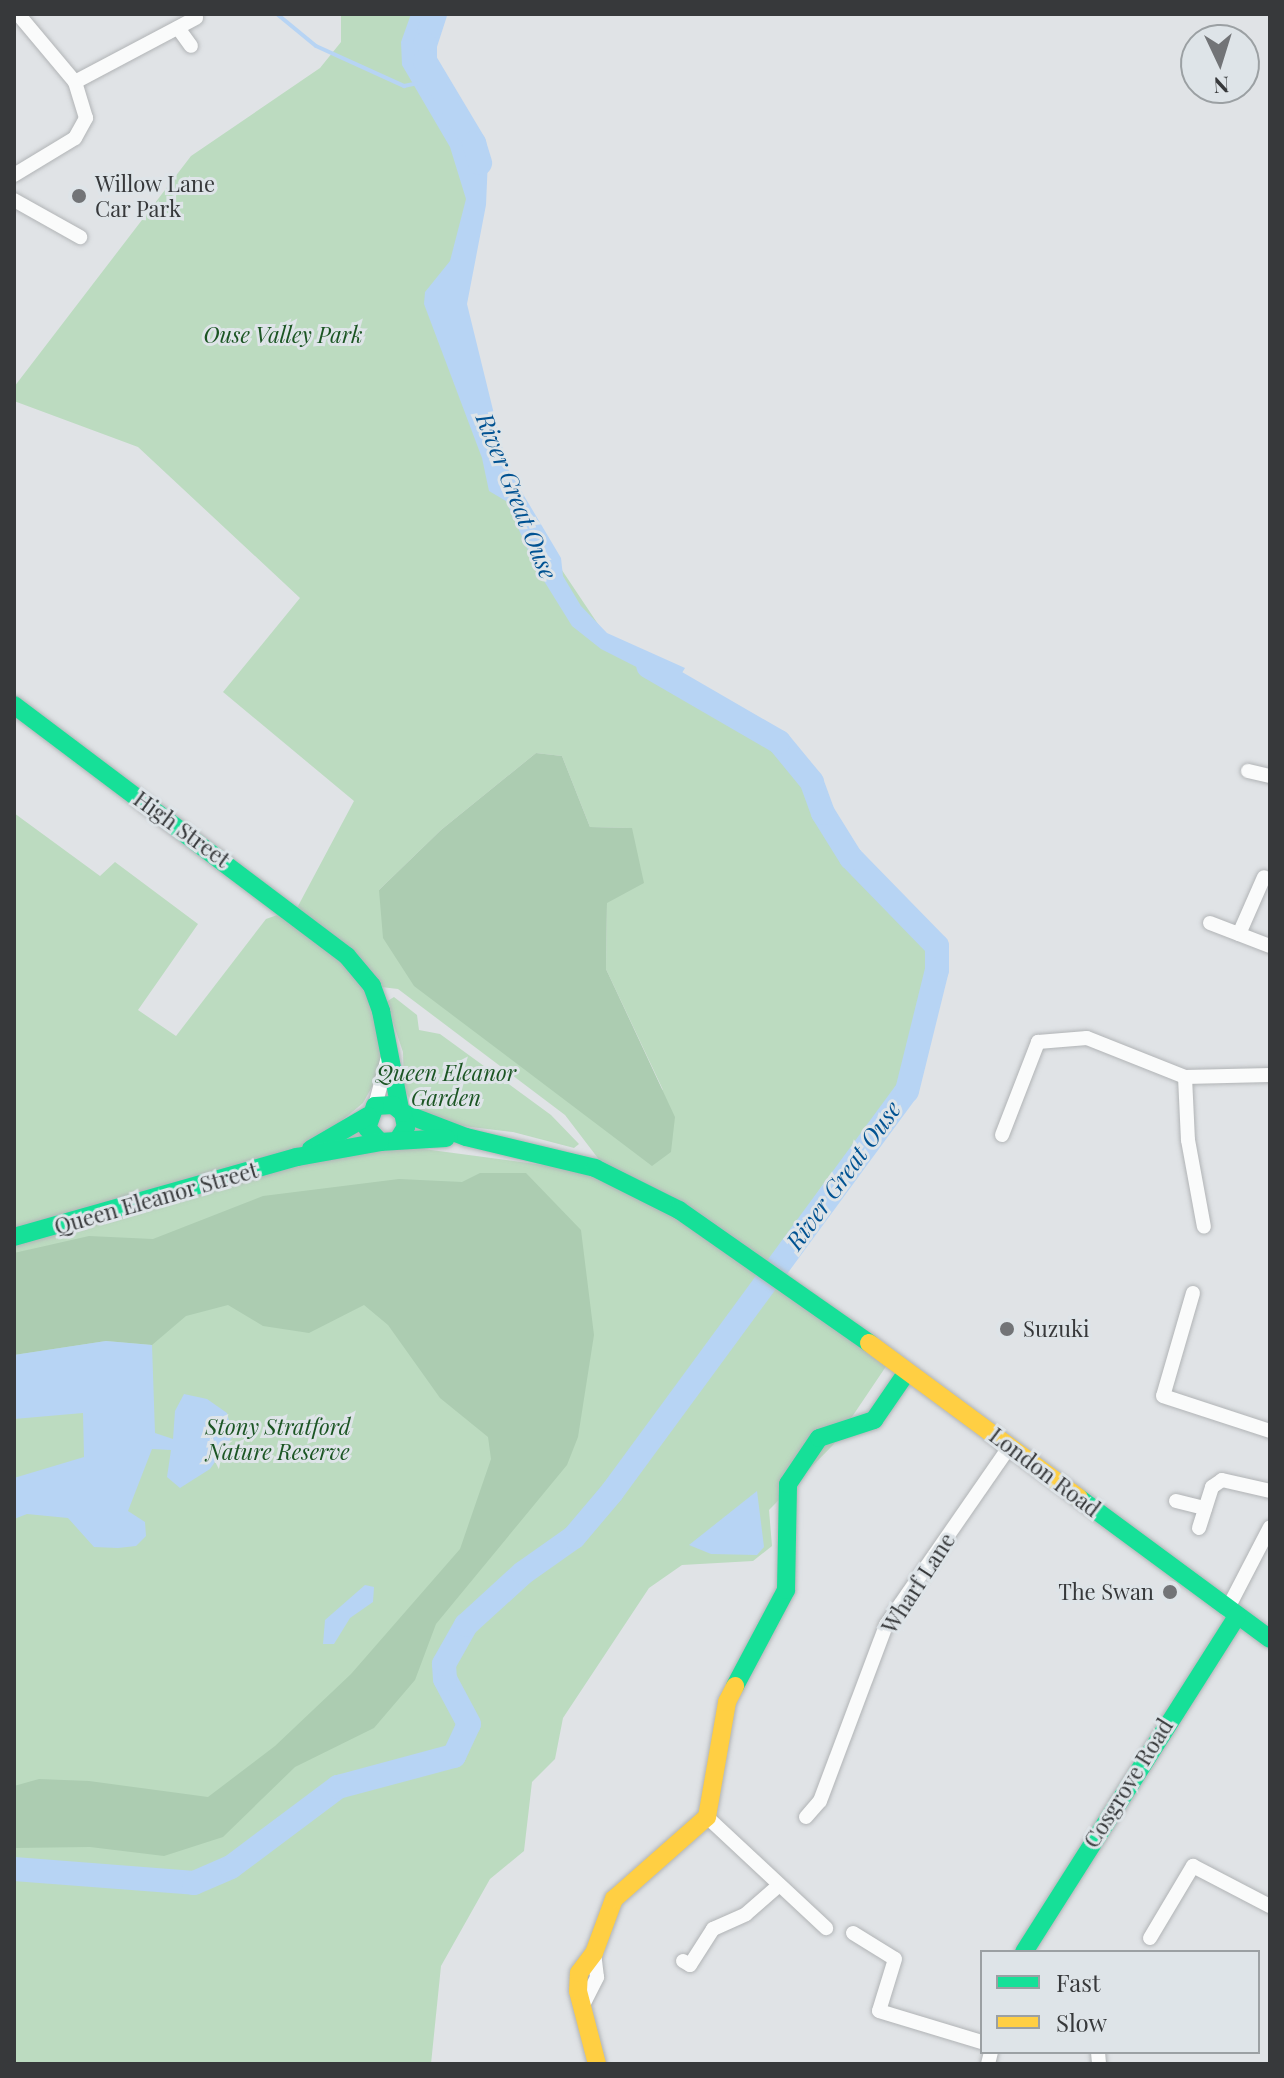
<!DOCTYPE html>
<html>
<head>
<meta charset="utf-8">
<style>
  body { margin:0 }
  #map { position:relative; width:1284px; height:2078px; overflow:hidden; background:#e0e3e6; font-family:"Playfair Display",serif }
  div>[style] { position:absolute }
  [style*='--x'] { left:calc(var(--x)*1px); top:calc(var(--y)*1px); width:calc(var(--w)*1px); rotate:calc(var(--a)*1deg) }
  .green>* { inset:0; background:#bcdbc0 }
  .forest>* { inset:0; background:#acccb1 }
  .water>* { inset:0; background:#b7d4f4 }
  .stream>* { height:4px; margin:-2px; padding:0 2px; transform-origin:2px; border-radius:2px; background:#b7d4f4 }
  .river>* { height:24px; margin:-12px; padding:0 12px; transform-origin:12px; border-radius:12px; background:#b7d4f4 }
  .roads { filter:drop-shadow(0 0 2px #b1b4b6) drop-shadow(0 0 2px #b1b4b6) }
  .street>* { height:14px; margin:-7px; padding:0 7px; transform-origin:7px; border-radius:7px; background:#fafbfb }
  .fast>* { height:18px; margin:-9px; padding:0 9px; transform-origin:9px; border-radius:9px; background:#16e098 }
  .slow>* { height:18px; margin:-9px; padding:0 9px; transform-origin:9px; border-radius:9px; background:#ffcf43 }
  .dots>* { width:22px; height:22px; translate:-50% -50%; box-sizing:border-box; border:4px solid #dee4e8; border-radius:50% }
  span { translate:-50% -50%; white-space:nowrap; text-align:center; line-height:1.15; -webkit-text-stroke:6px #dee4e8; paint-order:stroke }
  .poi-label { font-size:22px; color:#37393b }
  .left { translate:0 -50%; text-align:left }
  .right { translate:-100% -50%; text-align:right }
  .park-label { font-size:22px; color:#1b5523; font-style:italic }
  .street-label { font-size:22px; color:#37393b }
  .water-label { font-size:24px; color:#005292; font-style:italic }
  .frame { position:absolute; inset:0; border:16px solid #37393b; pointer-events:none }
  .legend { position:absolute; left:980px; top:1950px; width:280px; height:104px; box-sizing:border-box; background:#dee4e8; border:2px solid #9ba0a3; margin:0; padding:10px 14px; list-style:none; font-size:24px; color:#37393b }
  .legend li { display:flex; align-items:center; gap:16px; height:40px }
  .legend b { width:40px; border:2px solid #9ba0a3 }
  .north { position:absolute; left:1180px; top:24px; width:80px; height:80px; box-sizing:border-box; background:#dee4e8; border:2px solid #9ba0a3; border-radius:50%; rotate:176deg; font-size:22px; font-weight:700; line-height:32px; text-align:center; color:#37393b }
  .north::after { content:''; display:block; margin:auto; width:28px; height:36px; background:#727477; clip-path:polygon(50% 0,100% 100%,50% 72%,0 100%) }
</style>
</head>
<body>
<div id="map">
  <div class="green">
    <i style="clip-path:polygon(evenodd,341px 14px,429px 14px,404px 50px,478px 172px,465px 320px,505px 485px,606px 636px,763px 732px,930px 953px,928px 1023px,900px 1103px,824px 1183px,767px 1269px,891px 1359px,833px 1445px,769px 1510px,772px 1546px,753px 1561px,682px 1565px,649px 1588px,563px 1718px,555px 1759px,532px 1782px,524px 1851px,490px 1879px,441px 1966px,431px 2064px,14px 2064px,14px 813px,100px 876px,115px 862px,198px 924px,138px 1010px,176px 1036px,266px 919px,297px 908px,354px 801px,223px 692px,300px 598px,138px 447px,14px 401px,14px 387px,191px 156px,320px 68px,341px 42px,341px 14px,536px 753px,562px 756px,590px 827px,631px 828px,607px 902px,606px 969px,663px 1090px,379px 890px,441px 830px,536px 753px,341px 14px,373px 986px,398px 989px,565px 1115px,610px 1174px,416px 1148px,376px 1151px,328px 1132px,363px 1103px,388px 1058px,373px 986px)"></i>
    <i style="clip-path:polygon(394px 997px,417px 1015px,419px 1030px,440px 1034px,551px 1115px,579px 1144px,574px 1148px,513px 1132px,446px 1124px,417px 1111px,404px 1089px,403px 1052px,386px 1002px)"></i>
  </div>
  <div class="forest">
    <i style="clip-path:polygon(536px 753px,562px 756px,590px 827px,632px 828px,644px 883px,607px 903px,606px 969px,675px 1117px,671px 1152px,652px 1166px,414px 986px,383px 938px,379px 890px,441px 830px)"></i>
    <i style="clip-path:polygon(480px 1173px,526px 1173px,581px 1230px,594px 1335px,578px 1437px,567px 1465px,436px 1624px,415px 1680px,374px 1728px,295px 1767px,223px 1837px,164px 1856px,90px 1847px,14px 1848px,14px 1786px,39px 1779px,89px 1781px,208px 1797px,275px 1746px,351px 1674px,460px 1549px,491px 1459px,488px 1437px,440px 1398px,388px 1325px,364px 1305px,309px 1333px,263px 1326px,228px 1305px,186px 1316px,152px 1345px,106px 1341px,14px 1355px,14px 1253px,89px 1236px,153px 1239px,263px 1196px,399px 1179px,462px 1182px)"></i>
  </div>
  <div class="water">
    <i style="clip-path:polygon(411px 14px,439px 14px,427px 39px,427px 71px,454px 123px,472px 134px,488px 159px,486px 205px,467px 304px,507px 467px,561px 558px,563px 576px,581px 606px,607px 633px,685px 668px,674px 686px,601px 649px,572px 626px,536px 568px,506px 501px,489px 491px,482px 458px,424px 304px,425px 292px,450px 261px,466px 199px,450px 147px,402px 65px,401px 42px)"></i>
    <i style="clip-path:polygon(106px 1341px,152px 1345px,155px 1433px,173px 1439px,175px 1411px,184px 1394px,207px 1399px,227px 1413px,233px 1436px,210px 1469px,180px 1488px,167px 1477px,171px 1450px,152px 1449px,128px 1511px,145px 1522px,146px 1536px,136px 1546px,118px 1548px,94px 1547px,68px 1518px,27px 1514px,14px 1519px,14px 1478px,84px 1457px,83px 1413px,14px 1419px,14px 1355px)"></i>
    <i style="clip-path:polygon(757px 1491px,764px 1547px,757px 1555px,711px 1554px,689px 1545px)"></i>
    <i style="clip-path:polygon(365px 1585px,374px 1587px,373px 1602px,350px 1618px,334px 1644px,323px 1644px,325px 1620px)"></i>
  </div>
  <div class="stream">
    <i style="--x:277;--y:14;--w:50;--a:39.4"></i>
    <i style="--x:316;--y:46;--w:97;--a:24.4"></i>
    <i style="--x:404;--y:86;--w:14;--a:-12"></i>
  </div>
  <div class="river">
    <i style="--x:435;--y:14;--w:32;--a:108"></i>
    <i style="--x:425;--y:44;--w:17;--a:90"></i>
    <i style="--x:425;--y:61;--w:96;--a:59.1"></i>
    <i style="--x:474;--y:143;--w:21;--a:73"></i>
    <i style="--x:14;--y:1869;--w:181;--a:4.4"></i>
    <i style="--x:194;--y:1883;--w:40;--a:-23.4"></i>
    <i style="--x:231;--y:1867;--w:134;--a:-36.8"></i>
    <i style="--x:338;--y:1787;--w:120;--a:-15"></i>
    <i style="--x:454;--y:1756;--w:35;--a:-65"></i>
    <i style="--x:469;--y:1724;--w:51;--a:-118.1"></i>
    <i style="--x:445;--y:1679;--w:15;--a:-94"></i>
    <i style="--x:444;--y:1664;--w:45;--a:-60.6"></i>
    <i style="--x:466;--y:1625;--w:77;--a:-42.4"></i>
    <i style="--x:523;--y:1573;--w:62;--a:-35.2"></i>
    <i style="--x:574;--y:1537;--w:59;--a:-49.8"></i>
    <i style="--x:612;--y:1492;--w:498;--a:-53.7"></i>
    <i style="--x:907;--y:1091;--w:125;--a:-76.1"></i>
    <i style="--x:937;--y:970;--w:24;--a:-90"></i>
    <i style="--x:937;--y:946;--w:123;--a:-134.3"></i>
    <i style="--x:851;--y:858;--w:53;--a:-121.9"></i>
    <i style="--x:823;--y:813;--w:33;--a:-110"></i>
    <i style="--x:812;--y:782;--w:52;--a:-129.5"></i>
    <i style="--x:779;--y:742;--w:151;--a:-149.9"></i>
  </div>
  <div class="roads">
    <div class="street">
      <i style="--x:178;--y:28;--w:22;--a:54"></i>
      <i style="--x:75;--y:82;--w:137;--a:-27.9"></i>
      <i style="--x:14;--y:175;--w:71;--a:-31.2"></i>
      <i style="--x:75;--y:138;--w:23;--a:-61"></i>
      <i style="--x:86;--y:118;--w:38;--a:-107"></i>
      <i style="--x:75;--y:82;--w:89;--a:-130"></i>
      <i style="--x:14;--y:200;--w:76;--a:29.3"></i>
      <i style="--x:1248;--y:771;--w:23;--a:13"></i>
      <i style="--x:1210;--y:923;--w:64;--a:21"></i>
      <i style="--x:1239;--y:934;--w:62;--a:-66.3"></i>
      <i style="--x:1185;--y:1077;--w:63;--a:87.3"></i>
      <i style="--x:1188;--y:1140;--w:88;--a:79.6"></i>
      <i style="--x:375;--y:1106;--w:47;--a:-75.1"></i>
      <i style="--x:1002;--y:1135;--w:100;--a:-68.8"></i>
      <i style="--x:1038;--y:1042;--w:49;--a:-4.7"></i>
      <i style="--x:1087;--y:1038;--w:105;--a:21.7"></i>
      <i style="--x:1185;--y:1077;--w:85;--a:-1.3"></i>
      <i style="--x:1193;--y:1293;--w:107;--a:106.2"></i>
      <i style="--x:1163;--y:1396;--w:113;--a:18.1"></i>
      <i style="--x:1176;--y:1501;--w:30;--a:14"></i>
      <i style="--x:1199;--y:1528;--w:43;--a:-72.4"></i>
      <i style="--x:1212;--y:1487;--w:12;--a:-35"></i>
      <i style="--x:1222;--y:1480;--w:49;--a:12.9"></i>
      <i style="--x:1227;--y:1610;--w:93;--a:-62.6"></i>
      <i style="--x:707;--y:1817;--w:163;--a:43"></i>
      <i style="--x:806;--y:1817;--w:21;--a:-49"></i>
      <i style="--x:820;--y:1801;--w:188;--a:-69.4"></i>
      <i style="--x:886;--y:1625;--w:218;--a:-55.3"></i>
      <i style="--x:853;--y:1933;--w:49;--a:31.8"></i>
      <i style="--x:895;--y:1959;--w:54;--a:107.1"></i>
      <i style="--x:879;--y:2011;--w:108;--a:16.8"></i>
      <i style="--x:1150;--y:1938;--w:84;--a:-59.2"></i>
      <i style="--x:1193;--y:1866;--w:87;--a:27.5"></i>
      <i style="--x:683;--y:1961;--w:8;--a:30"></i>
      <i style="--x:690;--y:1965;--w:43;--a:-57.4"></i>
      <i style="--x:713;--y:1929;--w:36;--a:-24"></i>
      <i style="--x:746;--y:1914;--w:43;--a:-41.2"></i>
      <i style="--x:584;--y:2003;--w:29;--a:-63"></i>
      <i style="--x:597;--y:1977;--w:24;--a:-97"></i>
      <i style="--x:1098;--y:2052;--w:12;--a:85"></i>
      <i style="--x:988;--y:2064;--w:12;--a:-76"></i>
    </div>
    <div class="fast">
      <i style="--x:14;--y:705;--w:417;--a:37"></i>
      <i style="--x:347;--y:956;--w:39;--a:50"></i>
      <i style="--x:372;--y:986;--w:27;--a:70"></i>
      <i style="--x:381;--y:1011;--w:100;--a:79"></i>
      <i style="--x:403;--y:1113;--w:67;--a:20.9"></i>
      <i style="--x:466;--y:1137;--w:133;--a:13.5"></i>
      <i style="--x:595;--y:1168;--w:94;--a:26.6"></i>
      <i style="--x:679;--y:1210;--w:232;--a:35"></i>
      <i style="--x:399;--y:1138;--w:13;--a:-58"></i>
      <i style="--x:406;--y:1127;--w:14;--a:-102"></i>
      <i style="--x:403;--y:1113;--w:13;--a:-141"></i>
      <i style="--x:393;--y:1105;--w:18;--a:177"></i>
      <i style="--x:375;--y:1106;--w:23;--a:110"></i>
      <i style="--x:367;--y:1128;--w:19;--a:47"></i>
      <i style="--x:380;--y:1142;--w:66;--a:-3.5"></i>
      <i style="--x:311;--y:1149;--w:66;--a:-30.1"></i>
      <i style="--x:14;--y:1237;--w:294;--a:-15.8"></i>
      <i style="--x:297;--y:1157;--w:84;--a:-10.2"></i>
      <i style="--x:1079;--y:1498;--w:237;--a:36.4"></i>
      <i style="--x:735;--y:1686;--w:109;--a:-62"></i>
      <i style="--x:786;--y:1590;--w:106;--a:-88.9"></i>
      <i style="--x:788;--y:1484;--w:55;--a:-56"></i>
      <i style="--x:819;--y:1438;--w:58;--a:-18.1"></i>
      <i style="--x:874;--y:1420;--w:58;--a:-55.5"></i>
      <i style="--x:1024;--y:1952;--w:397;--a:-57.6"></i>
    </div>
    <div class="slow">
      <i style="--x:869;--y:1343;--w:261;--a:36.4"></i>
      <i style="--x:597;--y:2064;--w:75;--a:-104.6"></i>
      <i style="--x:578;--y:1991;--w:18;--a:-87"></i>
      <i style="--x:579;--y:1973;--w:25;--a:-53"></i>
      <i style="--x:594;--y:1953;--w:58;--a:-69.7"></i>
      <i style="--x:614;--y:1899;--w:124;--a:-41.4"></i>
      <i style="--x:707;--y:1817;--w:117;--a:-80.1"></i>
      <i style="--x:727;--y:1702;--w:18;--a:-63"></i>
    </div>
  </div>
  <div class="dots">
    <i style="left:79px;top:196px;background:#727477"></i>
    <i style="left:1007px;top:1329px;background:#727477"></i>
    <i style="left:1170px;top:1592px;background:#727477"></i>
  </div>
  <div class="poi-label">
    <span class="left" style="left:95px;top:196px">Willow Lane<br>Car Park</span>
    <span class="left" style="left:1023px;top:1329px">Suzuki</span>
    <span class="right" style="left:1154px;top:1592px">The Swan</span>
  </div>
  <div class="park-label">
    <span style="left:283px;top:335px">Ouse Valley Park</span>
    <span style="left:446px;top:1085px">Queen Eleanor<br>Garden</span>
    <span style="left:278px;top:1439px">Stony Stratford<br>Nature Reserve</span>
  </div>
  <div class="street-label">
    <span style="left:182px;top:829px;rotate:36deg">High Street</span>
    <span style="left:156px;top:1198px;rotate:-16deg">Queen Eleanor Street</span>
    <span style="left:1045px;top:1472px;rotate:37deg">London Road</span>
    <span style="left:918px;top:1583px;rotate:-57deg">Wharf Lane</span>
    <span style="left:1128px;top:1783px;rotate:-58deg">Cosgrove Road</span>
  </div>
  <div class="water-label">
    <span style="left:517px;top:496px;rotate:68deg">River Great Ouse</span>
    <span style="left:843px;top:1175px;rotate:-54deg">River Great Ouse</span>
  </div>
  <div class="frame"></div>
  <ul class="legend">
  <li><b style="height:10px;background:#16e098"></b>Fast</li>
  <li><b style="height:10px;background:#ffcf43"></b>Slow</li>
  </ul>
  <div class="north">N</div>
</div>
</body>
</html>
